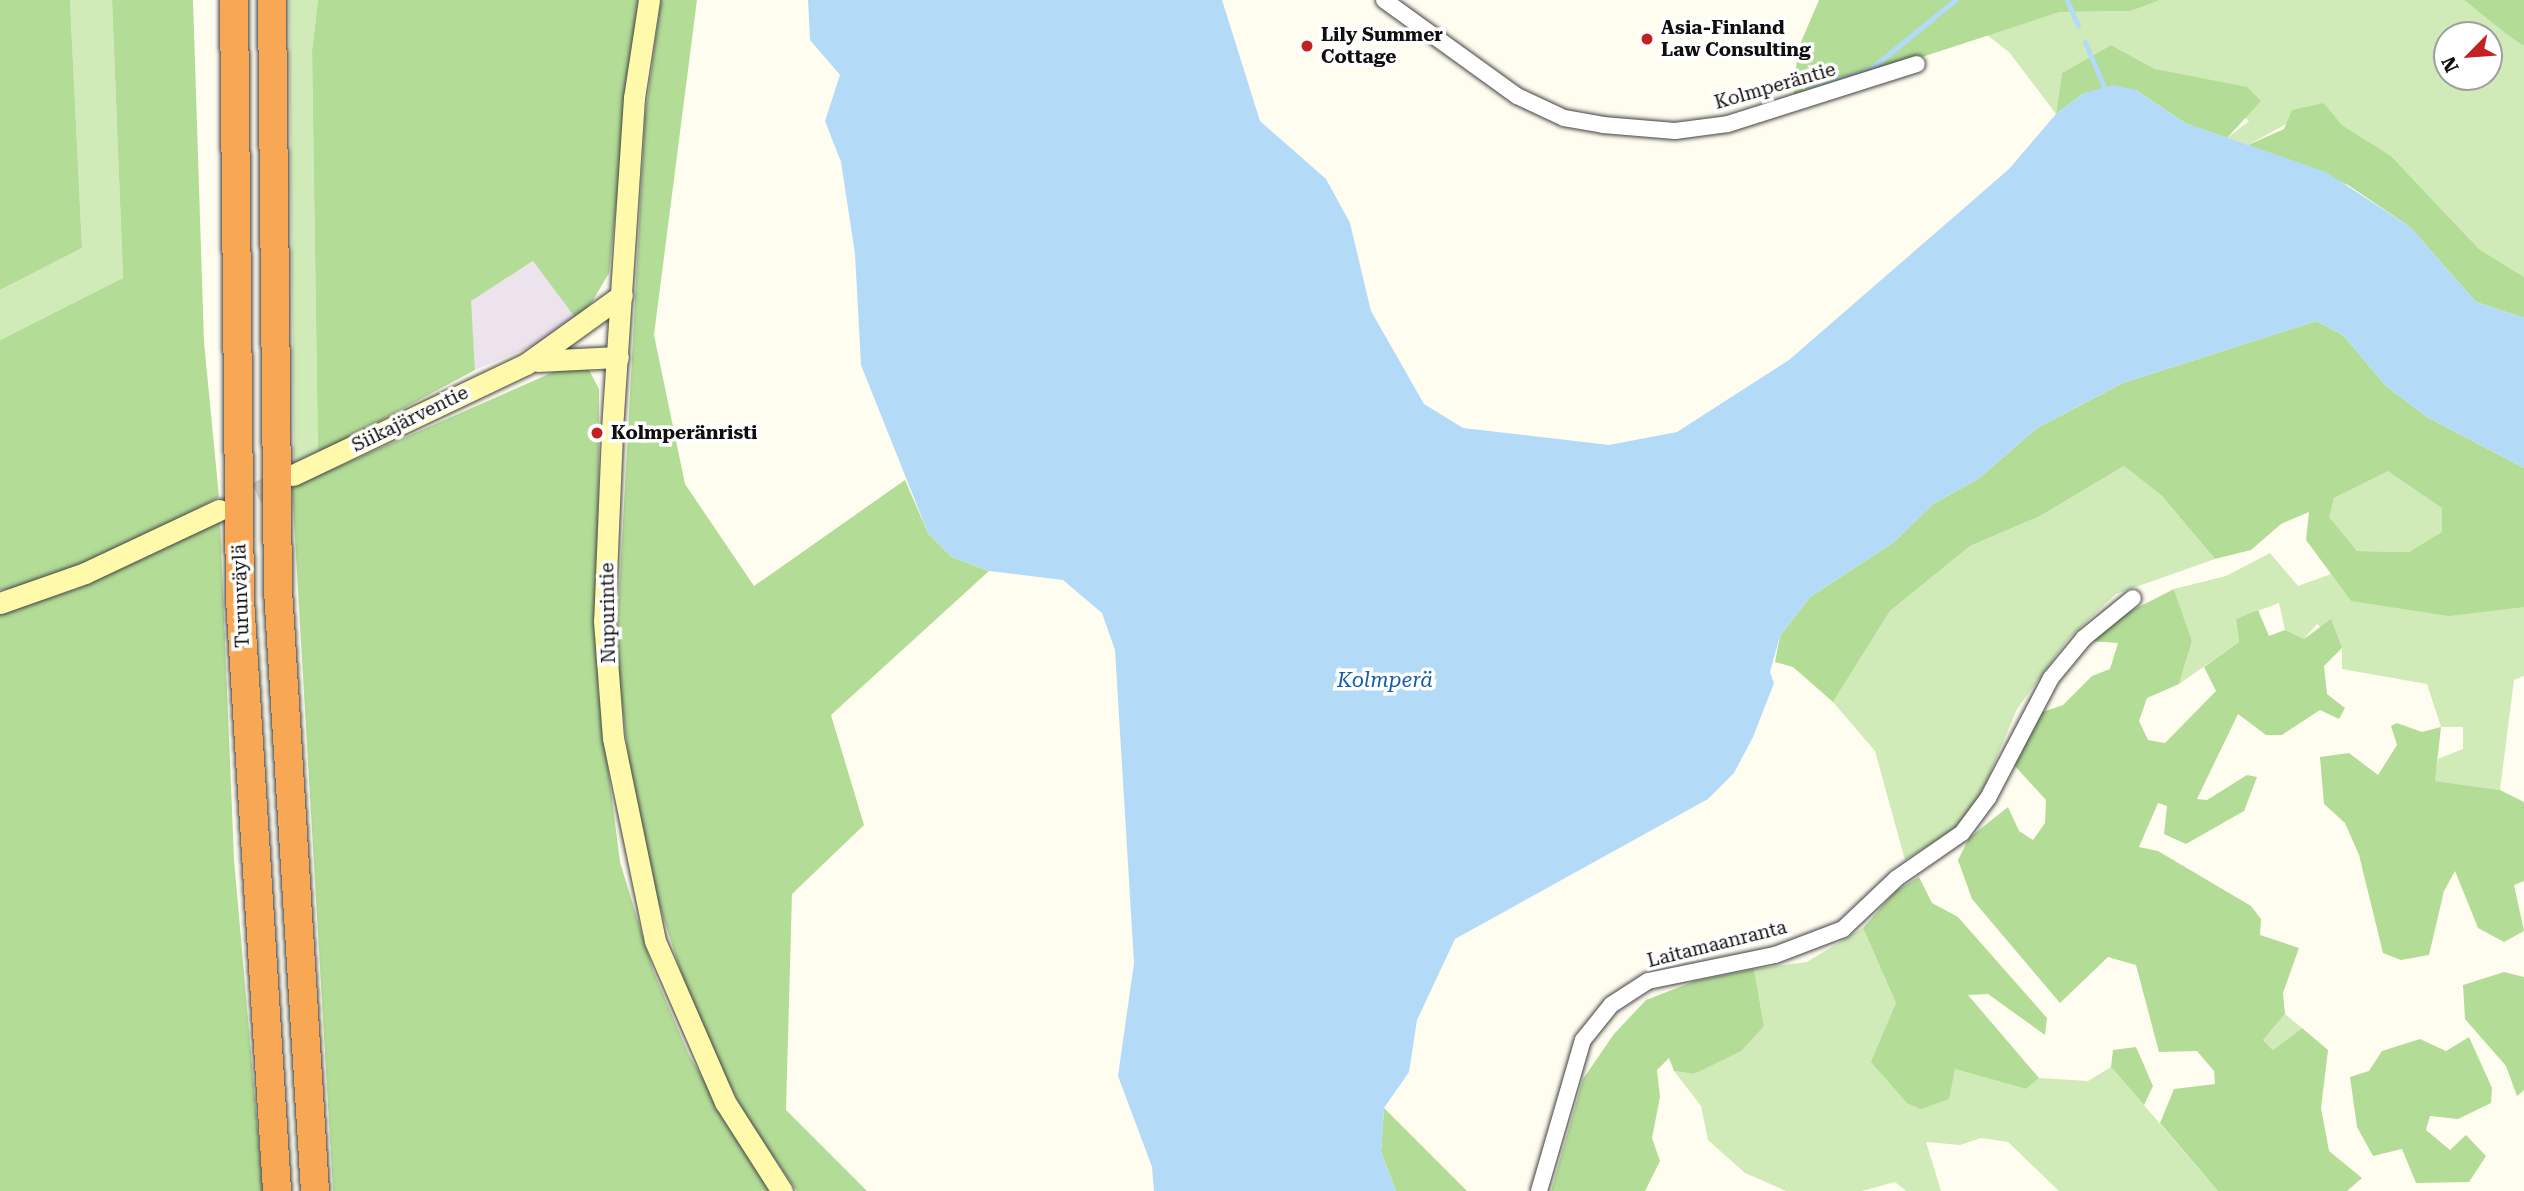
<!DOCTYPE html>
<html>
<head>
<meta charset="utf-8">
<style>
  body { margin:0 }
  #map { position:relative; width:2524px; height:1191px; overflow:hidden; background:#fffdf0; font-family:"Roboto Serif",serif }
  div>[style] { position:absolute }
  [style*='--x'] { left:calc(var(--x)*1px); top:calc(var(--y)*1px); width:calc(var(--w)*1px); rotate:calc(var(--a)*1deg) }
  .industrial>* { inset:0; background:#ede3ed }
  .green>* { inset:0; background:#d0ebb8 }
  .forest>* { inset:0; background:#b3dc97 }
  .water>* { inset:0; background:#b3dbf8 }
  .stream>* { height:5px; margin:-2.5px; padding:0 2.5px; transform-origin:2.5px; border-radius:2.5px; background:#b3dbf8 }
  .secondary-tunnel>* { height:21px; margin-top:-10.5px; transform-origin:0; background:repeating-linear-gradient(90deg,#dbd9ce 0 21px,transparent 0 31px) }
  .roads { filter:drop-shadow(0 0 2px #424242) drop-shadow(0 0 2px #424242) }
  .street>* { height:16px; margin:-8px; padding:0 8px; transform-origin:8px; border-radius:8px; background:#fff }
  .secondary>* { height:21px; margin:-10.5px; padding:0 10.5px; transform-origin:10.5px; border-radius:10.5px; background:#fff9ab }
  .highway>* { height:28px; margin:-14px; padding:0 14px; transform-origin:14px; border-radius:14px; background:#f8a755 }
  .dots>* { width:19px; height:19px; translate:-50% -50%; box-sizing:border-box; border:4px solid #fff; border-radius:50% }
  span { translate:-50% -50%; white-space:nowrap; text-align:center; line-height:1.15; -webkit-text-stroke:7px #fff; paint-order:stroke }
  .poi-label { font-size:19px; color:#0f0f0f; font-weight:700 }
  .left { translate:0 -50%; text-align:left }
  .street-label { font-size:19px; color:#0f0f0f }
  .water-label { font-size:21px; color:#145fa5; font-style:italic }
  .north { position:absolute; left:2433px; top:21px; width:70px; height:70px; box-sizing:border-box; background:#fff; border:2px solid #9f9f9f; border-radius:50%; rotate:245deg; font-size:19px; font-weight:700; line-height:28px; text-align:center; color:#0f0f0f }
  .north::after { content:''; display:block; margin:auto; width:24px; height:32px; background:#c32223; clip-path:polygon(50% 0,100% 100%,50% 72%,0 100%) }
</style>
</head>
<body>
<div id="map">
  <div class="industrial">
    <i style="clip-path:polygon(534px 261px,577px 320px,552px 338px,475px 370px,470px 301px)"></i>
  </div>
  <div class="green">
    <i style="clip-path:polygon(70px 0,112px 0,123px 278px,0 340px,0 290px,82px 248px)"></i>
    <i style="clip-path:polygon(289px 0,318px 0,312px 51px,318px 454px,294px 465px)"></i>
    <i style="clip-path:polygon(evenodd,2160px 0,2464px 0,2524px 46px,2524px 277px,2479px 249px,2391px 156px,2342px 125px,2324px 103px,2248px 145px,2227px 138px,2249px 121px,2196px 78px,2155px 69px,2111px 45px,2062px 73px,2056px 114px,2009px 52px,1987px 35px,2060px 12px,2131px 11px,2160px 0,2447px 35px,2489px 35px,2489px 77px,2447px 77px,2447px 35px)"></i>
    <i style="clip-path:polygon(2124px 466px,2162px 496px,2215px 559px,2116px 594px,2068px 639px,2017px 709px,1982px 792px,1954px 830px,1905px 860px,1875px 751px,1833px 702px,1890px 611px,1970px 546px,2040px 516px)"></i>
    <i style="clip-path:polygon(2388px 470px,2442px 508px,2442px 533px,2409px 552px,2357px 551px,2328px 517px,2334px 498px)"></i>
    <i style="clip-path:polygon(2270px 553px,2298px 586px,2331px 574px,2351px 601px,2524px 607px,2524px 676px,2514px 680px,2500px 790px,2434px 781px,2438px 759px,2463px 749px,2463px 727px,2441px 727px,2427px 684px,2342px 669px,2342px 648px,2317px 624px,2304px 639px,2285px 630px,2279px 603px,2236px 619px,2239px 642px,2179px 684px,2192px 641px,2174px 589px,2226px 576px)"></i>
    <i style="clip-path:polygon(1863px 928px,1896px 1003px,1889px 1024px,1955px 1069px,2026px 1089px,2039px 1078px,2088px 1081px,2111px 1067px,2218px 1191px,2059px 1191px,2008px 1142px,1981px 1138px,1960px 1145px,1926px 1142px,1941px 1191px,1906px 1191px,1895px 1182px,1862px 1191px,1786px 1191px,1745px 1173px,1708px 1140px,1701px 1106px,1674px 1071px,1695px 1074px,1764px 1026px,1754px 969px,1807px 962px)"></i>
    <i style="clip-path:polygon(2285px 1014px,2302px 1028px,2273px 1050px,2263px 1040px)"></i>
  </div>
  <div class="forest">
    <i style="clip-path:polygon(0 0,70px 0,82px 248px,0 290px)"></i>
    <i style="clip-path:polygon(112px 0,193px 0,204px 342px,219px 497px,120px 549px,31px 586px,0 590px,0 340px,123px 278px)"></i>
    <i style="clip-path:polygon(318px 0,638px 0,609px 273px,592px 302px,577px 320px,533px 261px,471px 301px,475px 370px,318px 454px,312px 51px)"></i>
    <i style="clip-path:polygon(661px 0,697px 0,654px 335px,685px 484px,754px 586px,905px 480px,928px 533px,952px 557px,989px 571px,831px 715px,864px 825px,792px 894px,786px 1110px,867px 1191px,797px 1191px,747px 1118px,696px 1019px,638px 839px,616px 651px,645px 117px)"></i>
    <i style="clip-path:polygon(1819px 0,2160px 0,2131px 11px,2060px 12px,1793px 99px,1798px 49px)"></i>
    <i style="clip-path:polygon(2464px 0,2524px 0,2524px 46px,2508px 35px)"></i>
    <i style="clip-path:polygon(2111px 45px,2155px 69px,2247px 87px,2261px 101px,2227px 138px,2185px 123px,2136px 90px,2084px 93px,2056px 114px,2062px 73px)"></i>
    <i style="clip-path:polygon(2324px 103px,2342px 125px,2391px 156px,2479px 249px,2524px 277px,2524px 318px,2476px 302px,2410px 227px,2348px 185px,2248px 145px,2284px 129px,2292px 110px)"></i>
    <i style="clip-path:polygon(evenodd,2316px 321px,2343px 335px,2386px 386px,2427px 417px,2524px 468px,2524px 607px,2449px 616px,2351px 601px,2306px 540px,2309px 512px,2281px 524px,2251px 550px,2215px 559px,2162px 496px,2124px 466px,2040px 516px,1970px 546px,1890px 611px,1833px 702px,1793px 667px,1775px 662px,1780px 636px,1810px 597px,1894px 542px,1933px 504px,1978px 479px,2037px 428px,2123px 383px,2316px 321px,2388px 471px,2442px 508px,2442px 532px,2409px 552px,2357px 551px,2329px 517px,2334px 498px,2388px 471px)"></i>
    <i style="clip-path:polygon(574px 363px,588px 368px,599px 389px,598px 689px,620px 862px,653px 970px,689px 1055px,769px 1191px,333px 1191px,292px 487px)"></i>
    <i style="clip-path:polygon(220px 519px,234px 859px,263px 1191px,0 1191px,0 613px,77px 589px)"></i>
    <i style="clip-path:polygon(2174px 589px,2192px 641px,2179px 684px,2147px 698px,2139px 721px,2148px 740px,2165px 743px,2216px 691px,2204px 667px,2239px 642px,2236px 619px,2258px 610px,2269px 636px,2285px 630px,2304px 639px,2331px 619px,2342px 648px,2324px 666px,2327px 694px,2345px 708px,2339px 719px,2320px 710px,2282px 735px,2266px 735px,2238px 714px,2197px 799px,2207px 800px,2247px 775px,2257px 777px,2244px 811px,2186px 844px,2164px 834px,2167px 806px,2158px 803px,2139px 847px,2158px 851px,2251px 906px,2261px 919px,2260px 935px,2299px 948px,2283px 993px,2285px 1014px,2263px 1040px,2273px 1050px,2302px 1028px,2328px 1050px,2321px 1108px,2329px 1151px,2362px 1178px,2347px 1191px,2218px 1191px,2160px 1123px,2174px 1089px,2215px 1084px,2214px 1071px,2197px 1051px,2159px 1052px,2136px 965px,2108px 957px,2060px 1003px,1972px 899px,1958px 860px,1969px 838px,2008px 807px,2019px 831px,2033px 840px,2045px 823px,2046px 800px,2014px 765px,2037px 714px,2063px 705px,2092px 676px,2110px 669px,2118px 643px,2090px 641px,2123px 615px)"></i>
    <i style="clip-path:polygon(2397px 723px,2422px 732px,2441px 727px,2435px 781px,2500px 790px,2524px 802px,2524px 881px,2514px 885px,2524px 931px,2504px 942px,2478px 928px,2455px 871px,2444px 891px,2429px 955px,2401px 960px,2383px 953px,2359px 855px,2345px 823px,2324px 804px,2320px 757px,2349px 753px,2378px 775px,2397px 745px,2391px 726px)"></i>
    <i style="clip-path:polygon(1919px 877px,1932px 903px,1958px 917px,2047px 1018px,2045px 1035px,1988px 994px,1968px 995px,2039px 1078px,2026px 1089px,1955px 1069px,1949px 1099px,1921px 1109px,1907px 1103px,1871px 1062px,1896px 1003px,1863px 928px,1896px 891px)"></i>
    <i style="clip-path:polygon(1754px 969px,1764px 1026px,1741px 1051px,1694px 1074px,1674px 1071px,1669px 1058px,1657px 1070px,1660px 1097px,1652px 1138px,1660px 1161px,1645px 1191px,1551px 1191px,1583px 1079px,1614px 1034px,1646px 1000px,1695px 981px)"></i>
    <i style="clip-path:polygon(2504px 972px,2524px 977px,2524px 1090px,2517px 1096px,2506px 1066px,2465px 1019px,2463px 985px)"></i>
    <i style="clip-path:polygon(2469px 1037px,2492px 1088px,2491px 1103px,2458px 1119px,2430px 1116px,2426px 1130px,2450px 1150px,2466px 1135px,2486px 1156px,2469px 1182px,2416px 1183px,2402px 1149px,2373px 1156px,2357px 1127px,2350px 1077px,2369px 1071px,2382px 1051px,2420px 1039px,2446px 1051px)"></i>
    <i style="clip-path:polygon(2136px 1047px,2153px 1086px,2144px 1105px,2111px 1067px,2113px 1050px)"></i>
    <i style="clip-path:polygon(1384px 1108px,1467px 1191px,1396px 1191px,1381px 1152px)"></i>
  </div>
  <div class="water">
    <i style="clip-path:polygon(808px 0,1222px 0,1260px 121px,1326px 179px,1350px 223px,1371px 311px,1424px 404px,1463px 428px,1609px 445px,1677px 432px,1789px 360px,2009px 169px,2056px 114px,2084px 93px,2113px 85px,2136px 90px,2185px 123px,2326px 172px,2410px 227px,2476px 302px,2524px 318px,2524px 468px,2427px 417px,2386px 386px,2343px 335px,2316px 321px,2123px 383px,2037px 428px,1978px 479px,1933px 504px,1894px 542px,1810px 597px,1780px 636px,1770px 672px,1774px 683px,1753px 737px,1734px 773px,1708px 799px,1455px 939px,1417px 1020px,1409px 1072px,1384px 1108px,1381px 1152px,1396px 1191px,1154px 1191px,1152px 1167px,1118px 1076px,1134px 963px,1115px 650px,1102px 613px,1063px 580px,989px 571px,952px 557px,928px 533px,861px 365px,855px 254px,841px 162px,825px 121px,840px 75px,810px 40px)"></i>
  </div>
  <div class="stream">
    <i style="--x:2067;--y:0;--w:28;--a:67"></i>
    <i style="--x:2085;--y:42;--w:49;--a:67.1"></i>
    <i style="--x:1808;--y:90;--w:64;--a:-18.2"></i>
    <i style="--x:1869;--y:70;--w:111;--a:-39.1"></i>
  </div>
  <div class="secondary-tunnel">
    <i style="--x:228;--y:505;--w:66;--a:-24.2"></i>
  </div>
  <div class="roads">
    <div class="street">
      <i style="--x:1384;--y:0;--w:164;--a:35.8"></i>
      <i style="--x:1517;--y:96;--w:52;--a:25.1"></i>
      <i style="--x:1564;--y:118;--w:40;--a:10"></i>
      <i style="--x:1603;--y:125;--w:72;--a:4.8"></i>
      <i style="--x:1675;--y:131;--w:53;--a:-7.5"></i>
      <i style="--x:1728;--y:124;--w:198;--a:-17.6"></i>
      <i style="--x:1539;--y:1191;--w:157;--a:-73.8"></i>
      <i style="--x:1583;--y:1040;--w:45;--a:-51.3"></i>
      <i style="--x:1611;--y:1005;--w:44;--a:-33"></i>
      <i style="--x:1648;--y:981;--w:130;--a:-11.6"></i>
      <i style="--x:1775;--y:955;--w:73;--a:-20.9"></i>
      <i style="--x:1843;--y:929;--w:74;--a:-43.4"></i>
      <i style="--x:1897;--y:878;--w:79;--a:-34.7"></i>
      <i style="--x:1962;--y:833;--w:44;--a:-53.4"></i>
      <i style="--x:1988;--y:798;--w:136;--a:-62.3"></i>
      <i style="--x:2051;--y:678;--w:52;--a:-50.5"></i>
      <i style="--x:2084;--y:638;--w:63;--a:-39.2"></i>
    </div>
    <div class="secondary">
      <i style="--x:649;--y:0;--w:99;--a:98.7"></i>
      <i style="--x:634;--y:98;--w:336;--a:93.8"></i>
      <i style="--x:612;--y:433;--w:188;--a:92.4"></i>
      <i style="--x:604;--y:621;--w:117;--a:85.6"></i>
      <i style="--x:613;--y:738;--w:207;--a:78.3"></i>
      <i style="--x:655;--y:941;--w:176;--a:66.5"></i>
      <i style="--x:725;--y:1102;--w:106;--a:57.4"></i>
      <i style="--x:537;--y:361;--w:81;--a:-2.8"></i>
      <i style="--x:293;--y:475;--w:258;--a:-25.5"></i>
      <i style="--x:526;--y:364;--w:118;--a:-35.7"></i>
      <i style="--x:0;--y:603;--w:90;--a:-19.4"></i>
      <i style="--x:85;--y:573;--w:148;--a:-25.2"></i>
    </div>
    <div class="highway">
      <i style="--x:234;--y:0;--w:599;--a:89.43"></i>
      <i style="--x:240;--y:599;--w:593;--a:86.42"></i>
      <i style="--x:272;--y:0;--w:590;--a:89.42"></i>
      <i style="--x:278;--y:590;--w:602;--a:86.48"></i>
    </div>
  </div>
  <div class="dots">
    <i style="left:1647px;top:39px;background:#c32223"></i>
    <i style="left:1307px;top:46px;background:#c32223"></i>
    <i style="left:597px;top:433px;background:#c32223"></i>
  </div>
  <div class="poi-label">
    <span class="left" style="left:1661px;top:39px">Asia-Finland<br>Law Consulting</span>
    <span class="left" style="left:1321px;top:46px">Lily Summer<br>Cottage</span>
    <span class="left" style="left:611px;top:433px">Kolmperänristi</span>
  </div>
  <div class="street-label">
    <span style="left:1775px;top:86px;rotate:-16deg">Kolmperäntie</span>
    <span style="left:410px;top:419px;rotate:-26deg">Siikajärventie</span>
    <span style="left:241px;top:596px;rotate:-92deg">Turunväylä</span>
    <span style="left:608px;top:613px;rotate:-91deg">Nupurintie</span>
    <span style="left:1717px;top:944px;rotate:-14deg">Laitamaanranta</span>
  </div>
  <div class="water-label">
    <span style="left:1385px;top:680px">Kolmperä</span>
  </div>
  <div class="north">N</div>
</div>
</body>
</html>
